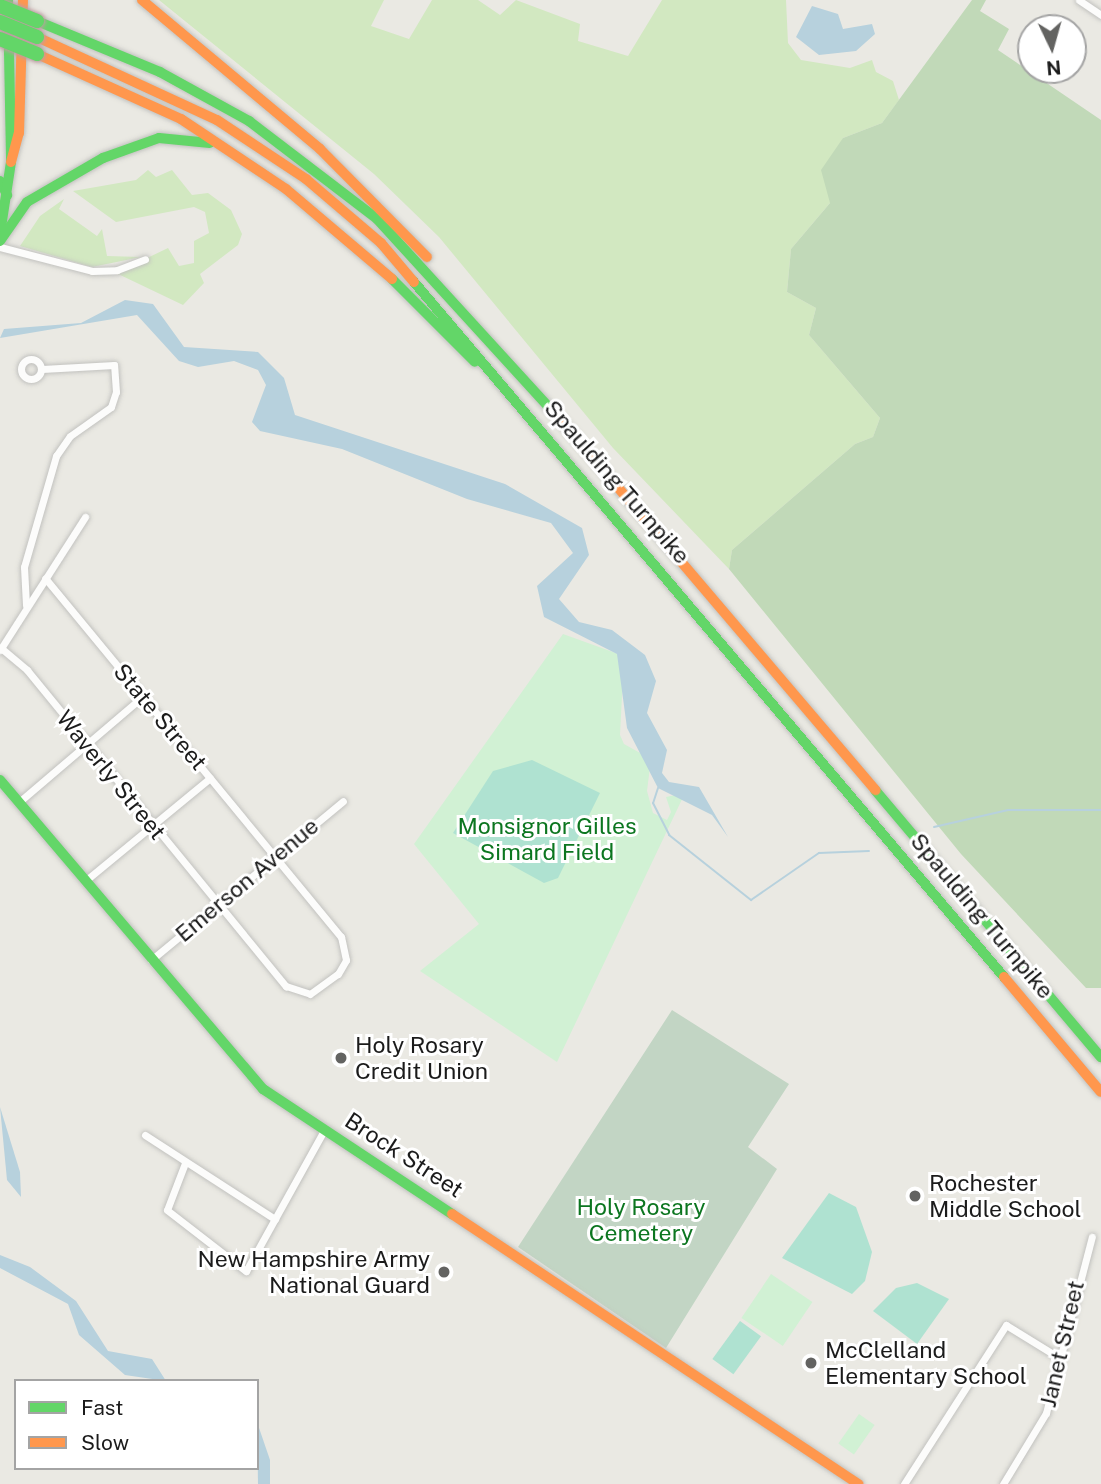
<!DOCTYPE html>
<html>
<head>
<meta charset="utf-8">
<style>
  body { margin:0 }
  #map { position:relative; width:1101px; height:1484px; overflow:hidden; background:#eae9e3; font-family:"Public Sans",sans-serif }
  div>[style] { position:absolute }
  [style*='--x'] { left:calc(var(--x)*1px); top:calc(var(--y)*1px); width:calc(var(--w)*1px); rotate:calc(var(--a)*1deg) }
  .grass>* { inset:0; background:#d2e8c1 }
  .forest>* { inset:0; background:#c1d9b8 }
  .cemetery>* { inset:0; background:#c2d5c4 }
  .park>* { inset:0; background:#d1f1d4; transform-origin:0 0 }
  .pitch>* { inset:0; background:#afe2d1; transform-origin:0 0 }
  .water>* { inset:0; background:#b7d1dd }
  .stream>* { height:2px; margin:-1px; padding:0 1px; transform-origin:1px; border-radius:1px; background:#b7d1dd }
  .roads { filter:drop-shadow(0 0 2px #c2c2bf) drop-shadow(0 0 2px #c2c2bf) }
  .street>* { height:7px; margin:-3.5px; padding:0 3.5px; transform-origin:3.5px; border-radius:3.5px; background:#fcfcfb }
  .street>.ring { margin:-3.5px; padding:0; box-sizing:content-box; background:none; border:7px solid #fcfcfb; border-radius:50% }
  .fast>* { height:10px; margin:-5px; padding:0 5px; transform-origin:5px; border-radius:5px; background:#63d668 }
  .slow>* { height:10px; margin:-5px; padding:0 5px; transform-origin:5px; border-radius:5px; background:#ff974d }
  .bridges { filter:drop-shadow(0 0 2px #be9da2) drop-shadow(0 0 2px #be9da2) }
  .fast-bridge>* { height:14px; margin:-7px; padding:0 7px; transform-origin:7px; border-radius:7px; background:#63d668 }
  .dots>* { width:19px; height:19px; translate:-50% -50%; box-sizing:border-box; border:4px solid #fff; border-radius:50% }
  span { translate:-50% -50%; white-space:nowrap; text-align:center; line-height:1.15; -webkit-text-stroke:6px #fff; paint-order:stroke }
  .street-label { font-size:23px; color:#1b1b1b }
  .park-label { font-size:23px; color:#0c7620 }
  .poi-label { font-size:23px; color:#1b1b1b }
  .left { translate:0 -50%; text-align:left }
  .right { translate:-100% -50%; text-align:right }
  .legend { position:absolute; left:14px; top:1379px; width:245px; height:91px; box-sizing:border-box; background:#fff; border:2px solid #a4a4a4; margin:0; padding:9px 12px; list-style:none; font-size:21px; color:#1b1b1b }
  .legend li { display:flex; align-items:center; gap:14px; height:35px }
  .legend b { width:35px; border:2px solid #a4a4a4 }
  .north { position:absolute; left:1017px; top:14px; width:70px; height:70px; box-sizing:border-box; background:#fff; border:2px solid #a4a4a4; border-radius:50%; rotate:175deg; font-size:19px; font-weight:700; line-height:28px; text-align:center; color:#1b1b1b }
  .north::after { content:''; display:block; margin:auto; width:24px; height:32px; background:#636361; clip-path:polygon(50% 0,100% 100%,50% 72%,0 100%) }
</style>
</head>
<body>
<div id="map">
  <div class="grass">
    <i style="clip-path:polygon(159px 0,384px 0,371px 26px,409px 39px,432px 0,478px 0,500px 15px,516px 0,580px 24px,578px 41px,628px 56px,662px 0,786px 0,788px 43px,801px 60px,850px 68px,872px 60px,876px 72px,893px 81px,899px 100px,882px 123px,843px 138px,830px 203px,791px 249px,787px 292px,816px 308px,809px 335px,880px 418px,873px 437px,855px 444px,732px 550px,729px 569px,613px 448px,439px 237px,374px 174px)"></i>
    <i style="clip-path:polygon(148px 170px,156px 177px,172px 170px,192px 195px,208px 193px,231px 210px,242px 234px,238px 245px,200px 274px,204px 283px,183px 305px,116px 273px,168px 248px,179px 266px,194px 263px,194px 241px,209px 233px,205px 212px,194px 207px,116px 222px,73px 191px,136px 180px)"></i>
    <i style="clip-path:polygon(64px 199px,59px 209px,97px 236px,102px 229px,107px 256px,141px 257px,92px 267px,20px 246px,40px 216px)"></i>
  </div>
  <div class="forest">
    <i style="clip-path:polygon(972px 0,986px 0,980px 11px,1009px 29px,998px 50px,1101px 120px,1101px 988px,1086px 988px,961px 854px,729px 569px,732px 550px,855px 444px,873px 437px,880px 418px,809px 335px,816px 308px,787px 292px,791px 249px,830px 203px,821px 170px,843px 138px,882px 123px)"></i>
  </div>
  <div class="cemetery">
    <i style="clip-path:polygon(672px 1010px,789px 1084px,748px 1147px,777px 1169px,666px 1348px,518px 1247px)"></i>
  </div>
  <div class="park">
    <i style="clip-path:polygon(563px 634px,624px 656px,620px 735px,624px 744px,651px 759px,647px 791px,653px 813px,667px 820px,671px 812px,666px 797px,685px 793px,557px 1062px,420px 971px,479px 924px,414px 844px)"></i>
    <i style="left:771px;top:1274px;width:50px;height:53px;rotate:34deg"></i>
    <i style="left:859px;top:1414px;width:19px;height:36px;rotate:35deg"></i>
  </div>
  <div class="pitch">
    <i style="clip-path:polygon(532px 760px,600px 793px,558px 878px,544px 883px,453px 833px,493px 771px)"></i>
    <i style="clip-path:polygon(829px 1193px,856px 1207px,872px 1252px,865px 1281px,852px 1294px,782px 1258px)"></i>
    <i style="clip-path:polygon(917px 1283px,949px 1299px,917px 1344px,873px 1311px,896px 1288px)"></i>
    <i style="left:740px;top:1321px;width:26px;height:47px;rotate:36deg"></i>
  </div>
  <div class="water">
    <i style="clip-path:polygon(812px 6px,838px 14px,843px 29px,872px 24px,875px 34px,856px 51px,819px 55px,796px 37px)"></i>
    <i style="clip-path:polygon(125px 300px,153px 304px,184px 347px,258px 352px,284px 378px,295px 415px,505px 484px,582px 528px,589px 555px,559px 599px,579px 622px,612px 630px,645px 655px,656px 681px,647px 713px,667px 750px,662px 773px,669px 782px,699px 787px,728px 837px,712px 815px,658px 788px,627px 728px,617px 654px,544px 617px,537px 586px,573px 553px,551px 523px,467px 499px,342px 449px,260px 431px,252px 422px,266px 385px,258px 370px,234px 361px,198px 367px,179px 361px,137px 315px,0 338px,4px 329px,81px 323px)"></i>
    <i style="clip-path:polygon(0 1107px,20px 1172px,21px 1197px,7px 1180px)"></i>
    <i style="clip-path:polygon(0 1255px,30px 1267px,76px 1301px,108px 1351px,152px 1359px,166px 1381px,125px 1375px,79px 1335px,68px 1304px,0 1268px)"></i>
    <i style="clip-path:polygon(257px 1422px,270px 1460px,270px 1484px,258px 1484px)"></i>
  </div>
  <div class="stream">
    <i style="--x:658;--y:788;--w:16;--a:108"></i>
    <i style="--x:653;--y:803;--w:36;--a:63"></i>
    <i style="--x:669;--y:835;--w:105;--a:38.4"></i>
    <i style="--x:751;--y:900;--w:83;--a:-34.7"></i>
    <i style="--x:819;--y:853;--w:50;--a:-2.3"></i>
    <i style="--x:934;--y:827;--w:76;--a:-12.9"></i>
    <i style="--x:1008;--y:810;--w:93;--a:0"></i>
  </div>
  <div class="roads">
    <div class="street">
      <i style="--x:1079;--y:0;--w:27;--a:34"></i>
      <i style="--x:0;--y:247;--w:95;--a:14.6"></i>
      <i style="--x:92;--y:271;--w:25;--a:-2"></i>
      <i style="--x:117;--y:270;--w:30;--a:-21"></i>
      <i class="ring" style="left:21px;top:359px;width:13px;height:13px"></i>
      <i style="--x:26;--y:605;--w:38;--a:-93"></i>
      <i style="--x:24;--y:567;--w:116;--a:-73.9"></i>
      <i style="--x:56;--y:456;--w:24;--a:-55"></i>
      <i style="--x:70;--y:436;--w:50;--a:-35.3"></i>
      <i style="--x:111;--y:407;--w:16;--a:-72"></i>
      <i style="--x:116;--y:392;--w:27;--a:-94"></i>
      <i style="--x:114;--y:365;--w:72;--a:176.8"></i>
      <i style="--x:1;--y:648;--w:34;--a:40"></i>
      <i style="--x:27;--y:670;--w:409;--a:50.7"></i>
      <i style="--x:286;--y:986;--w:25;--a:18"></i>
      <i style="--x:310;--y:994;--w:34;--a:-36"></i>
      <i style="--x:338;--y:974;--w:16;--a:-60"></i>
      <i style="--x:346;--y:960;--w:24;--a:-102"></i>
      <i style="--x:341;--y:937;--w:465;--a:-129.5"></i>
      <i style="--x:0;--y:650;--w:158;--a:-57.4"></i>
      <i style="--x:19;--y:802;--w:162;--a:-40.5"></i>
      <i style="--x:85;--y:881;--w:162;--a:-39.5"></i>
      <i style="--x:151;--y:960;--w:249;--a:-39.6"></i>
      <i style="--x:145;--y:1135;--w:155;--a:32.9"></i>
      <i style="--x:185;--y:1163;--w:50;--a:111"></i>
      <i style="--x:167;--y:1210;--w:100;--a:37.7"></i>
      <i style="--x:246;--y:1271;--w:161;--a:-61"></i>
      <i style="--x:904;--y:1484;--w:189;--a:-57.3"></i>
      <i style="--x:1006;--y:1325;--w:61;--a:31.6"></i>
      <i style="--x:1003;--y:1484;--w:83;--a:-58.8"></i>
      <i style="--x:1046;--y:1413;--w:182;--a:-75.4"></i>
    </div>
    <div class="fast">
      <i style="--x:8;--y:0;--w:161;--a:88.9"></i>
      <i style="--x:37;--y:21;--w:133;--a:22.5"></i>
      <i style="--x:160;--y:72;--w:102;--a:28.8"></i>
      <i style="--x:249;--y:121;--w:161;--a:37.4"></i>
      <i style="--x:377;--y:219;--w:268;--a:47.6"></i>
      <i style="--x:0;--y:181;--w:16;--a:63"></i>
      <i style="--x:0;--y:234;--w:73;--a:-81.3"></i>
      <i style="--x:0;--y:241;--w:47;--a:-55.3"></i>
      <i style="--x:27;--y:202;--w:88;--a:-30.1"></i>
      <i style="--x:103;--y:158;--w:59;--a:-19.7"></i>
      <i style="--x:159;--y:138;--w:51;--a:5.6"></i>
      <i style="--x:392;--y:279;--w:117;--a:45"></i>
      <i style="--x:414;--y:282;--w:912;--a:49.67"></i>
      <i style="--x:0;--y:780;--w:406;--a:49.6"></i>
      <i style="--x:263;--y:1089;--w:227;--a:33.5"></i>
      <i style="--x:875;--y:790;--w:350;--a:49.8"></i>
    </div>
    <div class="slow">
      <i style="--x:142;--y:0;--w:232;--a:39.9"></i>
      <i style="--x:320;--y:149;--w:152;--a:45.3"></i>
      <i style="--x:37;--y:37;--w:198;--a:24.8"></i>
      <i style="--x:217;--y:120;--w:107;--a:33.5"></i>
      <i style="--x:306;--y:179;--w:99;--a:40.5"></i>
      <i style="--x:381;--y:243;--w:51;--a:49.8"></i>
      <i style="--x:37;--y:54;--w:158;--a:24.3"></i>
      <i style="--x:181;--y:119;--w:126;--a:33.7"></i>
      <i style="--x:286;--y:189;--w:139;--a:40.3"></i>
      <i style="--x:11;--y:162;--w:30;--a:-75"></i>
      <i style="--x:19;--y:133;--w:133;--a:-88.3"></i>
      <i style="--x:558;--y:417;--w:490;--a:49.6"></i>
      <i style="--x:1004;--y:977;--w:150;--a:49.9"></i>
      <i style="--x:452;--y:1214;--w:488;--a:33.6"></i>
    </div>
  </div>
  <div class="bridges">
    <div class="fast-bridge">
      <i style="--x:0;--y:6;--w:40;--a:22"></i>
      <i style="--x:0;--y:22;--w:40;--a:22"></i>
      <i style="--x:0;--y:39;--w:40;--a:22"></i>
    </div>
  </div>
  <div class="dots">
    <i style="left:341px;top:1058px;background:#636361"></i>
    <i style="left:915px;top:1196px;background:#636361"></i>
    <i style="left:444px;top:1272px;background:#636361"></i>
    <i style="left:811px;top:1363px;background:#636361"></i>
  </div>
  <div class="street-label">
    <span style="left:617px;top:482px;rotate:49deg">Spaulding Turnpike</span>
    <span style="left:160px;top:717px;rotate:50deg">State Street</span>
    <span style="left:111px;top:775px;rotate:51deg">Waverly Street</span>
    <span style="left:247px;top:880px;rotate:-40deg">Emerson Avenue</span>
    <span style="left:982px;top:916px;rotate:50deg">Spaulding Turnpike</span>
    <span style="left:404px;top:1155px;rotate:33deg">Brock Street</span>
    <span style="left:1062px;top:1344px;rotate:-77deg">Janet Street</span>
  </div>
  <div class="park-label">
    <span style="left:547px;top:839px">Monsignor Gilles<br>Simard Field</span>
    <span style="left:641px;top:1220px">Holy Rosary<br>Cemetery</span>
  </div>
  <div class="poi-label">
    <span class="left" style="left:355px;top:1058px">Holy Rosary<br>Credit Union</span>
    <span class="left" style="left:929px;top:1196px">Rochester<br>Middle School</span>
    <span class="right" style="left:430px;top:1272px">New Hampshire Army<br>National Guard</span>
    <span class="left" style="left:825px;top:1363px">McClelland<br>Elementary School</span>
  </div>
  <ul class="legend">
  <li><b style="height:9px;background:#63d668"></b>Fast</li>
  <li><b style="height:9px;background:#ff974d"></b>Slow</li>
  </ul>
  <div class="north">N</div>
</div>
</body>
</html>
